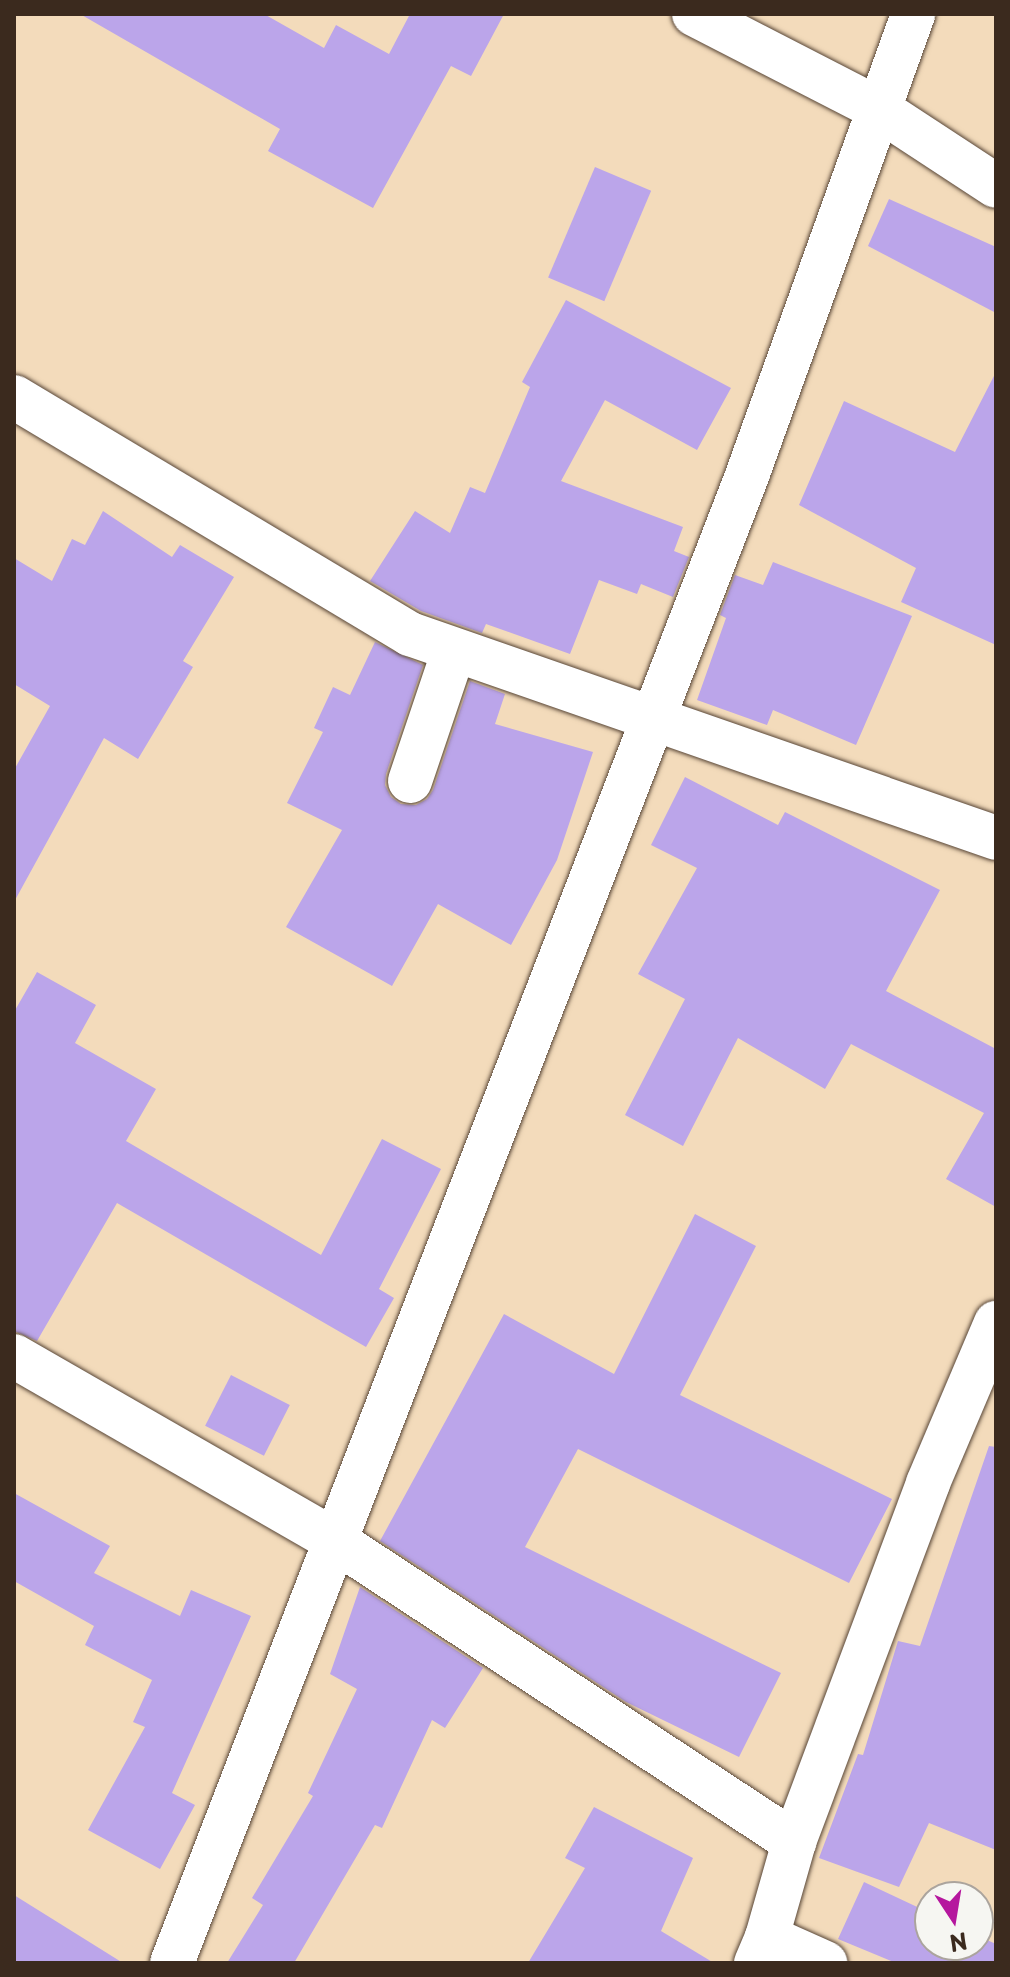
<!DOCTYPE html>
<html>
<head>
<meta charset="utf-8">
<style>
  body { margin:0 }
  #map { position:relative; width:1010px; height:1977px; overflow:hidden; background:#f3dbbb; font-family:"Playpen Sans",sans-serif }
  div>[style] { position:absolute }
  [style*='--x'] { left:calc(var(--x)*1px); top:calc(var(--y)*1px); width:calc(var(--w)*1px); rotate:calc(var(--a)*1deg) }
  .building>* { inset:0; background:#bba5ea; transform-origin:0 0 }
  .roads { filter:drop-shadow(0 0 2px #574536) drop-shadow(0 0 2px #574536) }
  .minor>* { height:44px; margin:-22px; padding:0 22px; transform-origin:22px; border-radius:22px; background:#fff }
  span { translate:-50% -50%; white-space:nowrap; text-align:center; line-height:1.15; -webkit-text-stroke:7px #f6f6f2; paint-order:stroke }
  .frame { position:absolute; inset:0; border:16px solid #3b2a1e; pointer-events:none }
  .north { position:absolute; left:914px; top:1881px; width:80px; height:80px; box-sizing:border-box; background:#f6f6f2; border:2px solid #aba49d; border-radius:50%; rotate:168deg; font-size:22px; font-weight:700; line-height:32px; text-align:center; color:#3b2a1e }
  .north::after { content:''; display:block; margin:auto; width:28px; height:36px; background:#b5179e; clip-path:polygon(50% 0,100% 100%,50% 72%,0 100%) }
</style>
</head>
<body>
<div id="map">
  <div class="building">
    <i style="clip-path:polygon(80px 14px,264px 14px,324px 48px,336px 25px,389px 54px,410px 14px,504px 14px,471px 76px,451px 66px,373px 208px,268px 151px,280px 129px)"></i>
    <i style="left:595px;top:167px;width:61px;height:120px;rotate:23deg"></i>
    <i style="clip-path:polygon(889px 199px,996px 247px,996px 313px,868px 246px)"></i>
    <i style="clip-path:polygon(566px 300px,731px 388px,697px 450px,605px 400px,561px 481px,683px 527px,674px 551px,689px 557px,673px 597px,641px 584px,637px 594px,599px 580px,570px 654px,486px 624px,482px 633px,421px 611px,370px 581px,415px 511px,450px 533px,470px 487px,485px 493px,530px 387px,522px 382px)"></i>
    <i style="clip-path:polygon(996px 372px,996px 645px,901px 602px,916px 568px,799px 505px,844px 401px,955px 452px)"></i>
    <i style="clip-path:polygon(103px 511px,172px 557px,180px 545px,234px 577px,183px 661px,193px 667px,138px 759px,104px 738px,14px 902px,14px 770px,50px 706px,14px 684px,14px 558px,52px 581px,72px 539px,85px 545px)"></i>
    <i style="clip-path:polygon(773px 562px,912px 616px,856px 745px,773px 710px,767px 725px,697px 700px,726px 618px,720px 615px,735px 575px,763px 585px)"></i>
    <i style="clip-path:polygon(375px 642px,423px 665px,386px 774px,385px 785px,391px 797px,401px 804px,416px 805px,427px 799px,433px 790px,470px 681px,505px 694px,495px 724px,593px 752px,557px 860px,511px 945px,438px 904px,392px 986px,286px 927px,342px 830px,287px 803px,323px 732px,314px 728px,333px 687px,350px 695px)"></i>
    <i style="clip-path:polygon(685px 777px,778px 825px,785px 812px,940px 890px,886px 991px,996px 1049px,996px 1207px,946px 1179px,984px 1113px,851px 1044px,825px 1089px,738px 1038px,683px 1146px,625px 1115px,685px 999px,638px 974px,697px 868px,651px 845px)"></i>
    <i style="clip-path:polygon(37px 972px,96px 1005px,75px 1043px,156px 1089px,126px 1141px,321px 1255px,382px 1139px,441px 1169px,379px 1289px,394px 1298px,366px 1347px,117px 1203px,37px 1341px,14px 1331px,14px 1012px)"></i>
    <i style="clip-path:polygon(695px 1214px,756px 1246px,680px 1395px,892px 1499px,849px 1583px,578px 1449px,525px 1547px,781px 1673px,739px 1757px,626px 1702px,380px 1541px,504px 1314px,614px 1374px)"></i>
    <i style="left:231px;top:1375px;width:66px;height:57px;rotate:27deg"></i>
    <i style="clip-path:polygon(989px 1446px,996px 1447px,996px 1850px,929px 1823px,899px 1887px,819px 1858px,858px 1754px,863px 1755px,898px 1641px,920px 1646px)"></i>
    <i style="clip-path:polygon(14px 1493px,110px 1546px,94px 1573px,180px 1616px,191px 1590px,251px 1616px,172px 1793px,195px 1805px,160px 1869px,88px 1830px,145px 1727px,133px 1722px,152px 1680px,85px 1645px,94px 1626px,14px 1581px)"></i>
    <i style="clip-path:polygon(360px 1587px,483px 1668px,445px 1728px,432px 1720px,382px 1828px,375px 1825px,294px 1963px,227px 1963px,263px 1905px,252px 1898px,313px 1796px,308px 1793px,357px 1689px,330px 1674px)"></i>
    <i style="clip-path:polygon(594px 1807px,693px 1858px,661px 1931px,714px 1963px,528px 1963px,585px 1868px,565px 1858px)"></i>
    <i style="clip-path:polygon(864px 1882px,930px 1913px,930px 1945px,978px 1945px,978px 1936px,996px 1944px,996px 1963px,896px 1963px,838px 1939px)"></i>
    <i style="clip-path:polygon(14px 1895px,123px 1963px,14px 1963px)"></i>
  </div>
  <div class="roads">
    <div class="minor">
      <i style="--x:694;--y:14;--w:206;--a:27.2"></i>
      <i style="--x:877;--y:108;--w:142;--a:33.2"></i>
      <i style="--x:14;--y:397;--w:462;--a:30.9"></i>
      <i style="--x:410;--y:634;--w:620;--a:19.19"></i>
      <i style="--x:410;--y:781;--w:138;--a:-71.4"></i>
      <i style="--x:14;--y:1356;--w:373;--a:29.9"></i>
      <i style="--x:337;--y:1542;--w:547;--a:33.28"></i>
      <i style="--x:767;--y:1937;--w:64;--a:24.1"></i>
      <i style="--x:172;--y:1963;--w:1597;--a:-68.86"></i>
      <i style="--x:748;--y:473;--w:488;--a:-70.2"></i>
      <i style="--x:756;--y:1963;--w:28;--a:-67"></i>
      <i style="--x:767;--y:1937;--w:99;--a:-74.1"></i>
      <i style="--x:794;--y:1842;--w:383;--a:-69.5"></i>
      <i style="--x:928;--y:1483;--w:174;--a:-67"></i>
    </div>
  </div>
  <div class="frame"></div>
  <div class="north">N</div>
</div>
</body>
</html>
